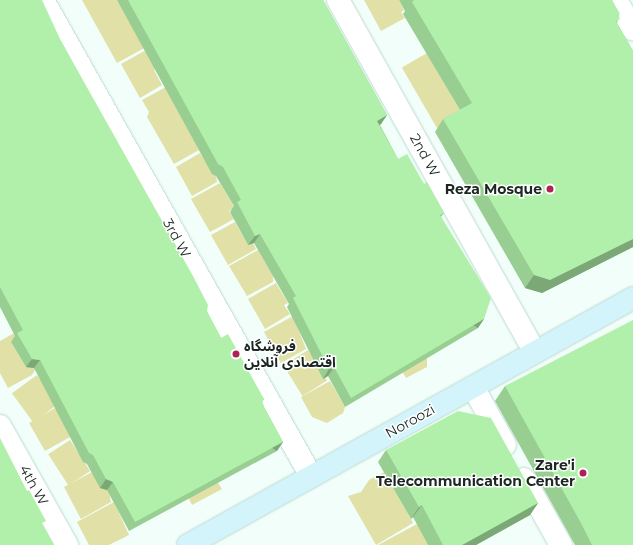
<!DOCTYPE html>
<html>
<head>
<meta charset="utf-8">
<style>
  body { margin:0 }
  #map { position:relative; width:633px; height:545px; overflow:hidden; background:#f2fefa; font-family:Montserrat,"Noto Sans Arabic",sans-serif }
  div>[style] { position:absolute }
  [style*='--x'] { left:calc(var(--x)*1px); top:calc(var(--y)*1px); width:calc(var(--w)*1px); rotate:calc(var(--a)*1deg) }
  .green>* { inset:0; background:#e1e0a7; transform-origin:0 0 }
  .roads { filter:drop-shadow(0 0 1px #bcdad1) drop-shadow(0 0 1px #bcdad1) }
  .street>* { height:22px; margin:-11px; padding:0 11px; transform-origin:11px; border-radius:11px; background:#fff }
  .secondary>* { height:22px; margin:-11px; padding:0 11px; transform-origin:11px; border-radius:11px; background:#d2f4fa }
  .wall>* { inset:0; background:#98ce92 }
  .shaded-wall>* { inset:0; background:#7ca877; transform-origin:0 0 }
  .building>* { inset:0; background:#b1f0aa }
  .dots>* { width:11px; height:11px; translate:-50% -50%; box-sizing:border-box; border:2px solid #fff; border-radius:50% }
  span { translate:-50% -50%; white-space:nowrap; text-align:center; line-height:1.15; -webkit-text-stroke:3px #fff; paint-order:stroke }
  .street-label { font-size:14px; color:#1c2724 }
  .poi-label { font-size:14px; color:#1c2724; font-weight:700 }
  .right { translate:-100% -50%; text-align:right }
  .left { translate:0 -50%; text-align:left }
</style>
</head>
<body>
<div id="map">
  <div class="green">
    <i style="clip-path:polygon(82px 0,117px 0,148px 46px,117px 63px)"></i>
    <i style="clip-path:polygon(364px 0,399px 0,404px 10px,401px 12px,405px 18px,381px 31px)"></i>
    <i style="clip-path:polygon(148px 49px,157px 68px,154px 70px,162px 85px,140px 98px,121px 64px)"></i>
    <i style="left:427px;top:53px;width:70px;height:29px;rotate:60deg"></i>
    <i style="clip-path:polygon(166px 87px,199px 150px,174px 164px,147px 117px,149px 112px,142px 100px)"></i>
    <i style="clip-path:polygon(200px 153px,216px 176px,217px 182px,192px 196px,176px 167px)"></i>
    <i style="clip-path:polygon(220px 183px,235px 208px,229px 211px,234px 219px,210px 232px,191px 199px)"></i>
    <i style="clip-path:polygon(235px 222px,248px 245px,253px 243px,256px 249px,228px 265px,211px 235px)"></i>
    <i style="clip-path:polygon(258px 250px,273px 276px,273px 282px,247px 296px,229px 266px)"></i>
    <i style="clip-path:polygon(276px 283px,288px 303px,284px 305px,290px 314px,265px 329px,248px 299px)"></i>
    <i style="clip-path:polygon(293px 316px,306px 349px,281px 363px,264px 332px)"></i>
    <i style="clip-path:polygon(16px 332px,17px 339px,11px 342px,26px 367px,37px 367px,32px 375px,8px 388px,0 373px,0 341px)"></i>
    <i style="clip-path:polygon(413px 333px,427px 359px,427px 367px,406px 378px,388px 346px)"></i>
    <i style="left:308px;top:350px;width:36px;height:29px;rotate:58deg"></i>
    <i style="left:37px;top:375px;width:36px;height:31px;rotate:54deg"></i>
    <i style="clip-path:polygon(330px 381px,345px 407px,343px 413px,327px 423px,312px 417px,301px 397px)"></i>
    <i style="clip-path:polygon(62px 404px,70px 437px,45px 451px,29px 423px)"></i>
    <i style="left:70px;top:440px;width:37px;height:26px;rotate:57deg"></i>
    <i style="clip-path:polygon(173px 467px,218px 483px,222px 489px,192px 505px)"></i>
    <i style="clip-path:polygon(92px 472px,109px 491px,111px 502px,81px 519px,64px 487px)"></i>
    <i style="clip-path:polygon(384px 472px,413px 523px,376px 545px,348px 496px,361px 492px,369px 480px)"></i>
    <i style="clip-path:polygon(114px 502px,129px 535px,109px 545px,89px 545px,77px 522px)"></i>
    <i style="clip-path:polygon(417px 524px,428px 545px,378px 545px)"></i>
  </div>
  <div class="roads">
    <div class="street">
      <i style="--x:43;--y:0;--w:546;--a:60.62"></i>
      <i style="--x:338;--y:0;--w:403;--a:60.8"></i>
      <i style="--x:616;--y:0;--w:34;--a:60"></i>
      <i style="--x:473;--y:387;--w:66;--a:61.1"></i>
      <i style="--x:0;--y:426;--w:137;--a:60.6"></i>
      <i style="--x:524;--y:479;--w:76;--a:60.7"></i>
    </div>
    <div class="secondary">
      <i style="--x:188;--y:545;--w:509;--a:-29.03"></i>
    </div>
  </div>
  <div class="wall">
    <i style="clip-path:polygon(0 0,61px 41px,221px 338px,264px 399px,262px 402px,264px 407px,283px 442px,277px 451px,129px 531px,107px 490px,100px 488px,87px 464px,83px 462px,34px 368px,26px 367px,11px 342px,15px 336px,0 307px)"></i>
    <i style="clip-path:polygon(117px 0,323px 0,387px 115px,381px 124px,380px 125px,398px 159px,424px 184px,444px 213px,441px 217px,484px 319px,478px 328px,345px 407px,328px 376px,323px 379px,287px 307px,289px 304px,254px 243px,248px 245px,230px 212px,234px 206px,216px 176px,212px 174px)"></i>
    <i style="clip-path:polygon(399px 0,612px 0,619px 16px,617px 23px,633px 51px,633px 247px,542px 293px,525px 288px,435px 132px,443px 119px,460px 110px,403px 14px,405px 11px)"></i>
    <i style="clip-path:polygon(505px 386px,633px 545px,575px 545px,495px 401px)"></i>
    <i style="clip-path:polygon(386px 450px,538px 503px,530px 515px,476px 545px,428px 545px,413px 517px,411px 519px,378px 462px)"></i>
  </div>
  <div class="shaded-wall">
    <i style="clip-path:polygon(387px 115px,381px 124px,371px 130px,377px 121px)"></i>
    <i style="clip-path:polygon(260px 234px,254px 243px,248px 245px,255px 236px)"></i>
    <i style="clip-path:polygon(633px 239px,633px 247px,542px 293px,525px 288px,534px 275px)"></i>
    <i style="left:484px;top:319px;width:11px;height:155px;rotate:124deg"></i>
    <i style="clip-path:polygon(32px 359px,40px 360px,34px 368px,26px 367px)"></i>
    <i style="clip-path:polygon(334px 367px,328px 376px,323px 379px,329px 369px)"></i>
    <i style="left:283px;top:442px;width:11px;height:168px;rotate:124deg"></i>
    <i style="clip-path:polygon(106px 479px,113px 482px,107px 490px,100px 488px)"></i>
    <i style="clip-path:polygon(538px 503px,530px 515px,476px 545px,462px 545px)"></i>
    <i style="clip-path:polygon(422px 505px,413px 517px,411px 519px,419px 507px)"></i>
  </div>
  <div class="building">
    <i style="clip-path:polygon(0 0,42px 0,61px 41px,193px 276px,208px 305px,207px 311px,221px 338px,228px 334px,264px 399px,262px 401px,264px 407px,283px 442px,135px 522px,113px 482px,106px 479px,93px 455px,89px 453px,40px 360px,32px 359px,17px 333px,23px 330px,0 287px)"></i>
    <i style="clip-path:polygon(128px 0,323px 0,387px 115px,377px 121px,398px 159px,407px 154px,424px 184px,427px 182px,444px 213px,440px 215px,491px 298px,484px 319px,351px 398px,334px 367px,329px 369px,293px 298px,296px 296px,260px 234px,255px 236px,237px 202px,241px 200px,223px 167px,218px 164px)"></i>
    <i style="clip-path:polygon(414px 0,612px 0,620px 14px,618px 15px,620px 19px,616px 21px,633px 51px,633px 239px,550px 280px,534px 275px,443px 119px,472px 103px,412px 2px)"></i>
    <i style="clip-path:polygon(633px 320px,633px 545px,592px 545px,582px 525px,505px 386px)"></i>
    <i style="clip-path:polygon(458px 411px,491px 418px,538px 503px,462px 545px,443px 545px,422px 505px,419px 507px,386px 450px)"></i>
    <i style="clip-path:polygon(0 438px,27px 491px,29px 490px,46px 521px,42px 523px,54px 545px,0 545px)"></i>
  </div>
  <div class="dots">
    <i style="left:550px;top:189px;background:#b02157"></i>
    <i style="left:236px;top:354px;background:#b02157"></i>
    <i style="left:583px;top:473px;background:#b02157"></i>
  </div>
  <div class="street-label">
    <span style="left:425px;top:155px;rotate:61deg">2nd W</span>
    <span style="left:177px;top:238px;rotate:61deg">3rd W</span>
    <span style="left:410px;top:421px;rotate:-29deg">Noroozi</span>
    <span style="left:34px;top:485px;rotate:61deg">4th W</span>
  </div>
  <div class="poi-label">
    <span class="right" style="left:542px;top:189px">Reza Mosque</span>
    <span class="left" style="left:244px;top:354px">فروشگاه<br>اقتصادی آنلاین</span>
    <span class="right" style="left:575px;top:473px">Zare'i<br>Telecommunication Center</span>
  </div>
</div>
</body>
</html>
